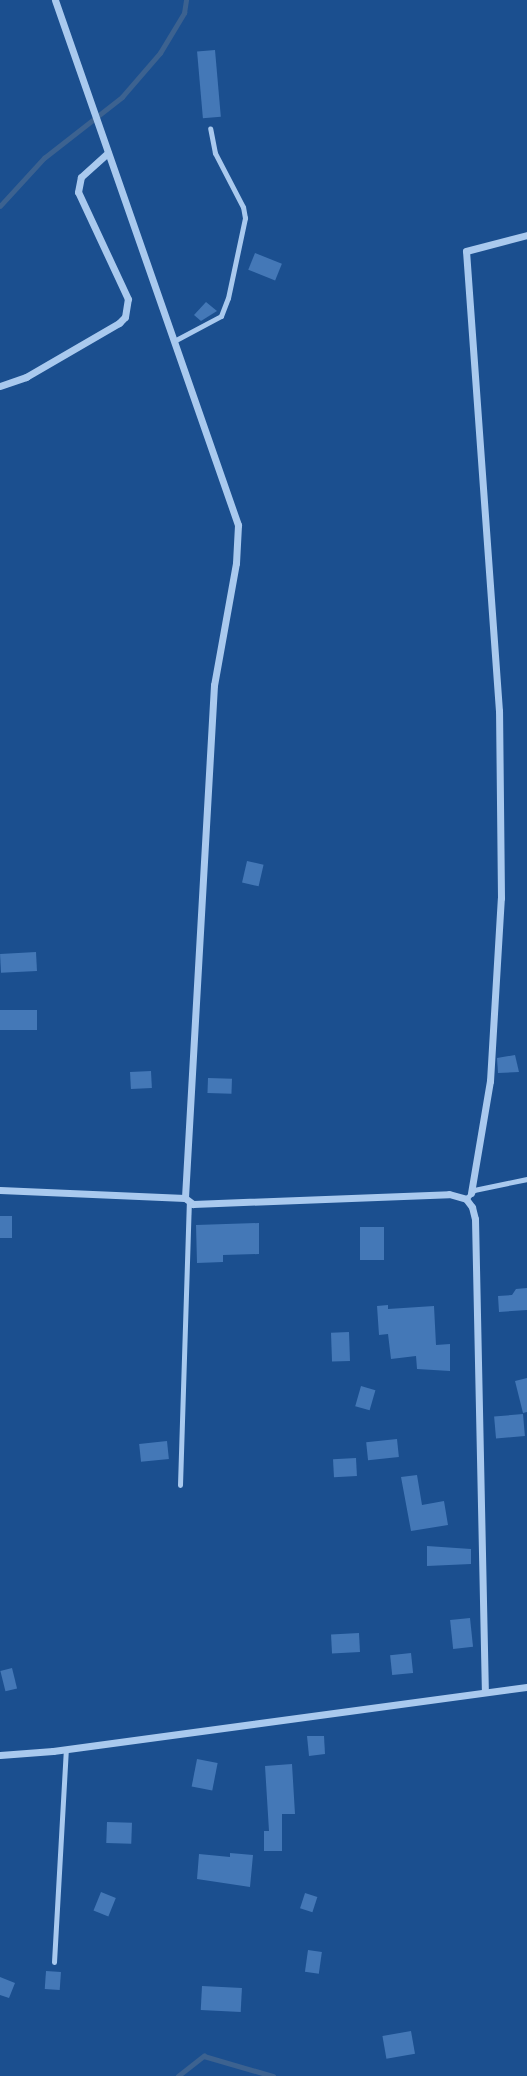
<!DOCTYPE html>
<html>
<head>
<meta charset="utf-8">
<style>
  body { margin:0 }
  #map { position:relative; width:527px; height:2076px; overflow:hidden; background:#1b4f8f; font-family:Roboto,sans-serif }
  div>[style] { position:absolute }
  [style*='--x'] { left:calc(var(--x)*1px); top:calc(var(--y)*1px); width:calc(var(--w)*1px); rotate:calc(var(--a)*1deg) }
  .stream>* { height:4.5px; margin:-2.25px; padding:0 2.25px; transform-origin:2.25px; border-radius:2.25px; background:#3c6290 }
  .building>* { inset:0; background:#4478b7; transform-origin:0 0 }
  .lane>* { height:5px; margin:-2.5px; padding:0 2.5px; transform-origin:2.5px; border-radius:2.5px; background:#a9c9ee }
  .street>* { height:7px; margin:-3.5px; padding:0 3.5px; transform-origin:3.5px; border-radius:3.5px; background:#a9c9ee }
  span { translate:-50% -50%; white-space:nowrap; text-align:center; line-height:1.15; -webkit-text-stroke:7px #1b4f8f; paint-order:stroke }
</style>
</head>
<body>
<div id="map">
  <div class="stream">
    <i style="--x:0;--y:206;--w:65;--a:-47.5"></i>
    <i style="--x:44;--y:158;--w:99;--a:-38"></i>
    <i style="--x:122;--y:97;--w:58;--a:-49.2"></i>
    <i style="--x:160;--y:53;--w:47;--a:-59"></i>
    <i style="--x:184;--y:13;--w:13;--a:-81"></i>
    <i style="--x:178;--y:2076;--w:33;--a:-38"></i>
    <i style="--x:204;--y:2056;--w:72;--a:16.2"></i>
  </div>
  <div class="building">
    <i style="left:215px;top:50px;width:67px;height:18px;rotate:85deg"></i>
    <i style="left:255px;top:253px;width:29px;height:18px;rotate:22deg"></i>
    <i style="clip-path:polygon(206px 302px,217px 311px,201px 321px,194px 315px)"></i>
    <i style="left:247px;top:861px;width:17px;height:22px;rotate:13deg"></i>
    <i style="left:36px;top:952px;width:19px;height:36px;rotate:87deg"></i>
    <i style="left:0;top:1010px;width:37px;height:20px"></i>
    <i style="clip-path:polygon(515px 1055px,519px 1072px,498px 1073px,497px 1058px)"></i>
    <i style="left:151px;top:1071px;width:17px;height:21px;rotate:87deg"></i>
    <i style="left:208px;top:1078px;width:24px;height:15px;rotate:2deg"></i>
    <i style="left:0;top:1216px;width:12px;height:22px"></i>
    <i style="clip-path:polygon(259px 1223px,259px 1254px,223px 1255px,223px 1262px,197px 1263px,196px 1225px)"></i>
    <i style="left:360px;top:1227px;width:24px;height:33px"></i>
    <i style="clip-path:polygon(527px 1288px,527px 1310px,499px 1312px,498px 1296px,512px 1295px,516px 1289px)"></i>
    <i style="clip-path:polygon(388px 1305px,388px 1309px,434px 1306px,436px 1345px,450px 1344px,450px 1371px,417px 1369px,416px 1356px,391px 1359px,388px 1334px,379px 1335px,377px 1306px)"></i>
    <i style="left:349px;top:1332px;width:29px;height:18px;rotate:88deg"></i>
    <i style="clip-path:polygon(527px 1378px,527px 1412px,523px 1413px,515px 1381px)"></i>
    <i style="left:361px;top:1386px;width:15px;height:21px;rotate:16deg"></i>
    <i style="left:523px;top:1414px;width:22px;height:29px;rotate:85deg"></i>
    <i style="left:397px;top:1439px;width:18px;height:31px;rotate:84deg"></i>
    <i style="left:167px;top:1441px;width:18px;height:28px;rotate:84deg"></i>
    <i style="left:356px;top:1458px;width:18px;height:23px;rotate:87deg"></i>
    <i style="clip-path:polygon(417px 1475px,422px 1505px,444px 1501px,448px 1525px,411px 1531px,401px 1477px)"></i>
    <i style="clip-path:polygon(427px 1546px,471px 1549px,471px 1564px,427px 1566px)"></i>
    <i style="left:470px;top:1618px;width:29px;height:20px;rotate:84deg"></i>
    <i style="left:359px;top:1633px;width:19px;height:28px;rotate:87deg"></i>
    <i style="left:411px;top:1653px;width:20px;height:21px;rotate:84deg"></i>
    <i style="left:12px;top:1668px;width:21px;height:12px;rotate:76deg"></i>
    <i style="clip-path:polygon(307px 1736px,324px 1736px,325px 1754px,309px 1756px)"></i>
    <i style="left:197px;top:1759px;width:21px;height:28px;rotate:11deg"></i>
    <i style="clip-path:polygon(292px 1764px,295px 1814px,282px 1814px,282px 1851px,264px 1851px,264px 1831px,269px 1831px,265px 1766px)"></i>
    <i style="left:107px;top:1822px;width:25px;height:21px;rotate:2deg"></i>
    <i style="clip-path:polygon(230px 1853px,253px 1855px,250px 1887px,197px 1879px,199px 1854px,230px 1857px)"></i>
    <i style="left:101px;top:1892px;width:16px;height:20px;rotate:22deg"></i>
    <i style="left:305px;top:1893px;width:13px;height:16px;rotate:18deg"></i>
    <i style="left:308px;top:1950px;width:14px;height:22px;rotate:8deg"></i>
    <i style="left:46px;top:1971px;width:15px;height:18px;rotate:4deg"></i>
    <i style="clip-path:polygon(0 1977px,15px 1983px,9px 1998px,0 1995px)"></i>
    <i style="left:202px;top:1986px;width:40px;height:24px;rotate:3deg"></i>
    <i style="left:411px;top:2031px;width:23px;height:29px;rotate:80deg"></i>
  </div>
  <div class="lane">
    <i style="--x:174;--y:341;--w:53;--a:-28"></i>
    <i style="--x:221;--y:316;--w:19;--a:-69"></i>
    <i style="--x:228;--y:298;--w:82;--a:-78"></i>
    <i style="--x:245;--y:218;--w:11;--a:-100"></i>
    <i style="--x:243;--y:207;--w:61;--a:-117.4"></i>
    <i style="--x:215;--y:153;--w:25;--a:-101"></i>
    <i style="--x:466;--y:1199;--w:12;--a:-48"></i>
    <i style="--x:474;--y:1190;--w:54;--a:-11.7"></i>
    <i style="--x:180;--y:1485;--w:282;--a:-88.2"></i>
    <i style="--x:54;--y:1962;--w:213;--a:-86.8"></i>
  </div>
  <div class="street">
    <i style="--x:55;--y:0;--w:556;--a:70.78"></i>
    <i style="--x:238;--y:525;--w:38;--a:93"></i>
    <i style="--x:236;--y:563;--w:124;--a:100.2"></i>
    <i style="--x:214;--y:685;--w:514;--a:93.24"></i>
    <i style="--x:185;--y:1198;--w:10;--a:37"></i>
    <i style="--x:193;--y:1204;--w:256;--a:-2.2"></i>
    <i style="--x:449;--y:1194;--w:18;--a:16"></i>
    <i style="--x:466;--y:1199;--w:10;--a:53"></i>
    <i style="--x:472;--y:1207;--w:12;--a:76"></i>
    <i style="--x:475;--y:1219;--w:473;--a:88.8"></i>
    <i style="--x:0;--y:386;--w:28;--a:-19"></i>
    <i style="--x:26;--y:377;--w:108;--a:-30.1"></i>
    <i style="--x:119;--y:323;--w:8;--a:-45"></i>
    <i style="--x:125;--y:317;--w:18;--a:-81"></i>
    <i style="--x:128;--y:299;--w:118;--a:-115"></i>
    <i style="--x:78;--y:192;--w:15;--a:-79"></i>
    <i style="--x:81;--y:177;--w:36;--a:-42"></i>
    <i style="--x:0;--y:1190;--w:185;--a:2.5"></i>
    <i style="--x:471;--y:1193;--w:114;--a:-80.4"></i>
    <i style="--x:490;--y:1081;--w:183;--a:-86.6"></i>
    <i style="--x:501;--y:898;--w:187;--a:-90.6"></i>
    <i style="--x:499;--y:711;--w:461;--a:-94.1"></i>
    <i style="--x:466;--y:251;--w:63;--a:-14.7"></i>
    <i style="--x:0;--y:1755;--w:53;--a:-4.3"></i>
    <i style="--x:53;--y:1751;--w:478;--a:-7.7"></i>
  </div>
</div>
</body>
</html>
